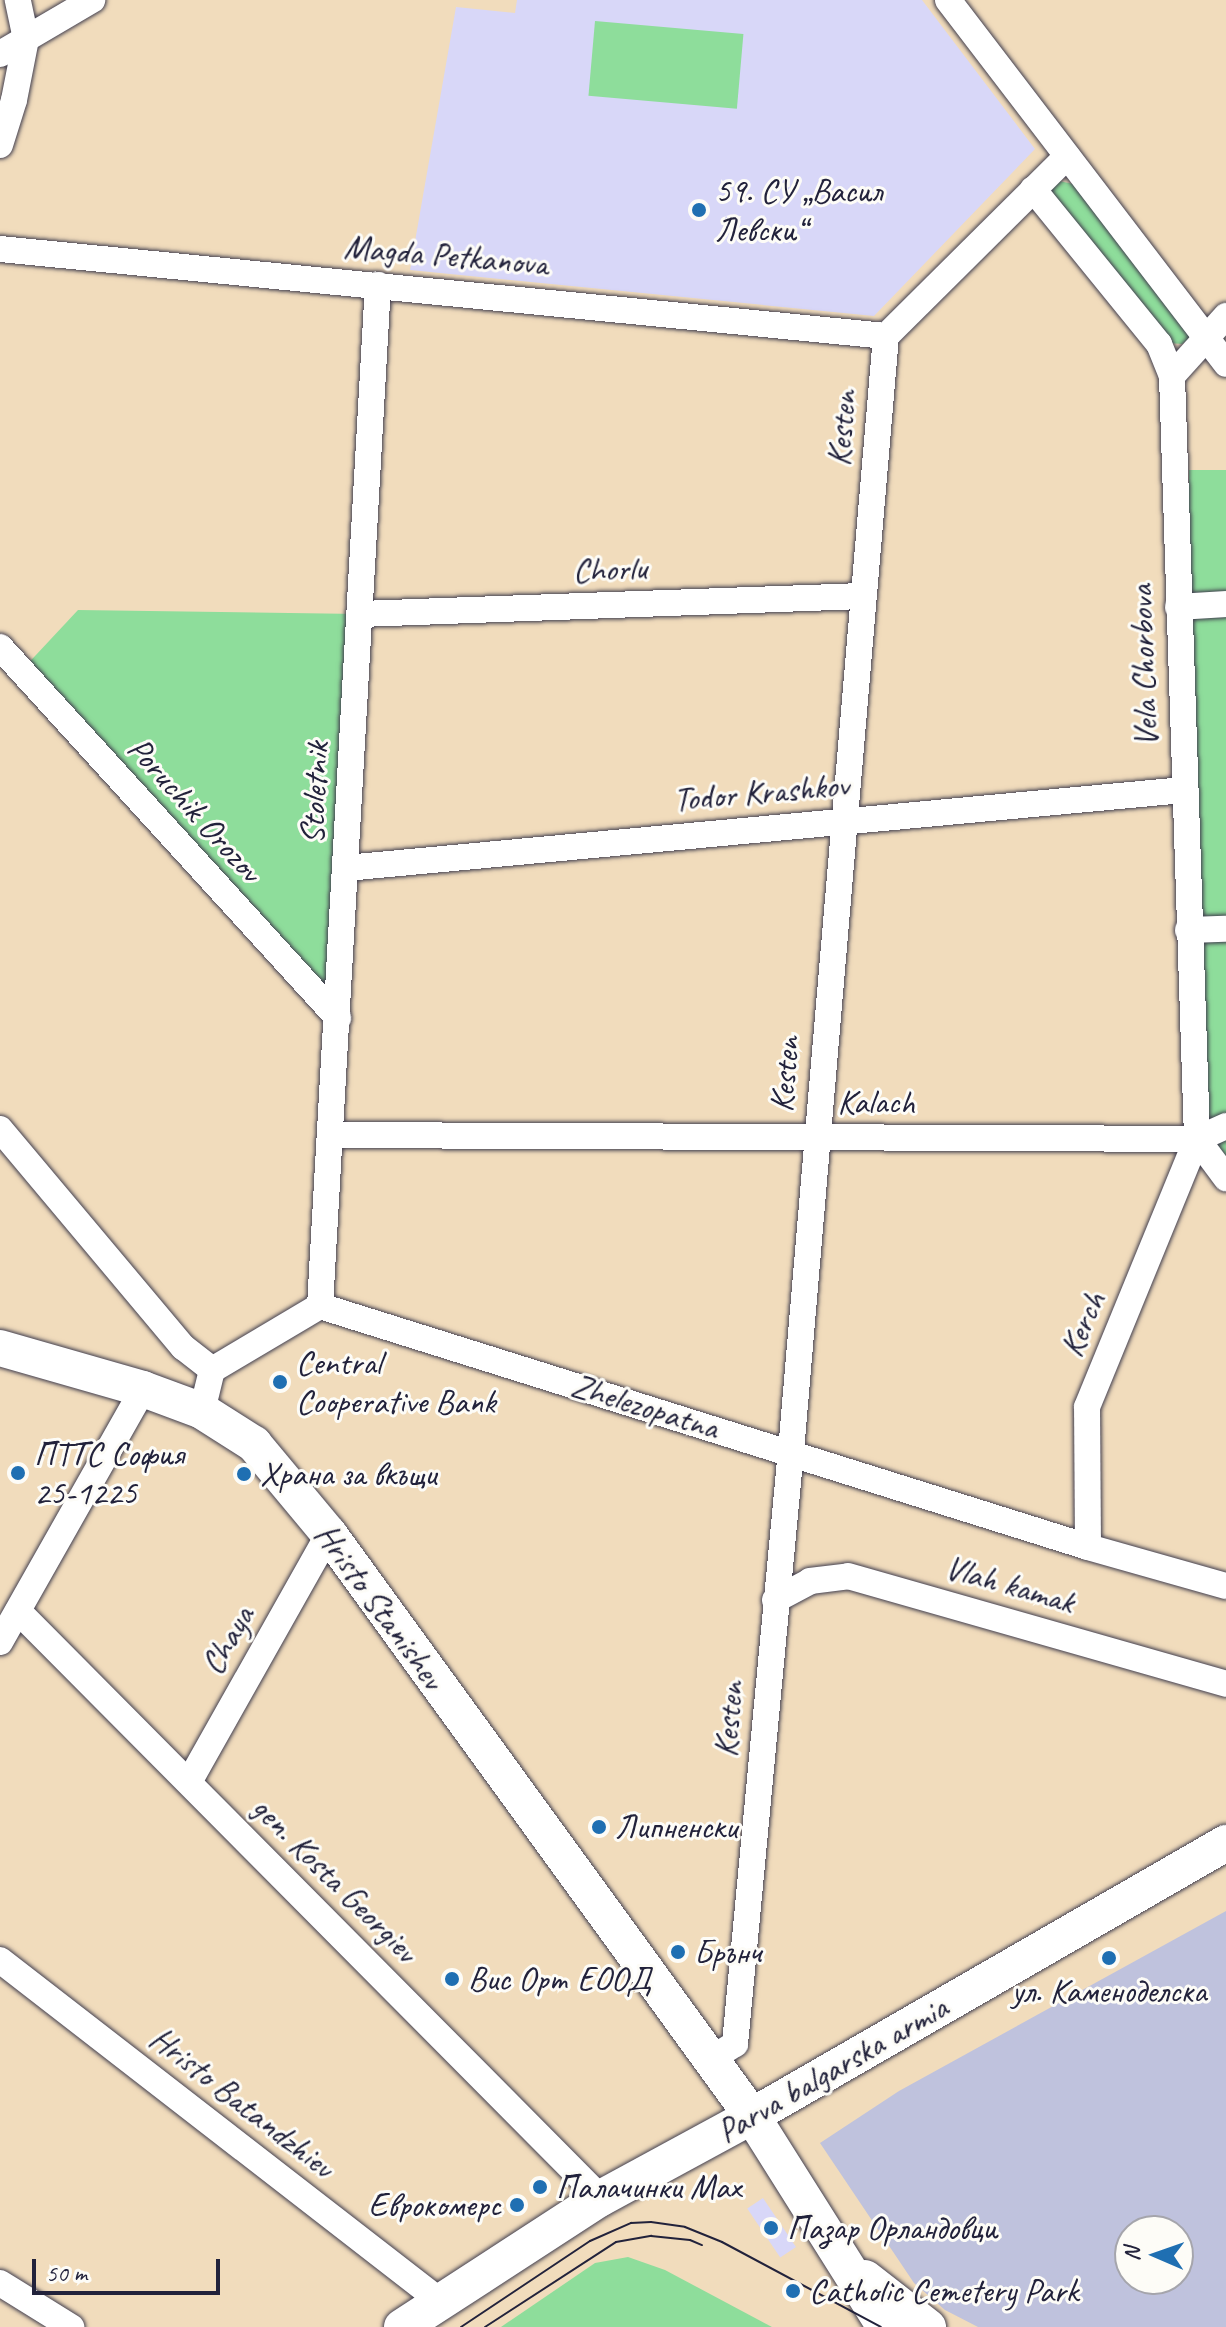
<!DOCTYPE html>
<html>
<head>
<meta charset="utf-8">
<style>
  body { margin:0 }
  #map { position:relative; width:1226px; height:2327px; overflow:hidden; background:#f1dcbc; font-family:Caveat,sans-serif }
  div>[style] { position:absolute }
  [style*='--x'] { left:calc(var(--x)*1px); top:calc(var(--y)*1px); width:calc(var(--w)*1px); rotate:calc(var(--a)*1deg) }
  .built>* { inset:0; background:#d8d7f8; transform-origin:0 0 }
  .industrial>* { inset:0; background:#bfc2dd }
  .green>* { inset:0; background:#8edd9b; transform-origin:0 0 }
  .roads { filter:drop-shadow(0 0 2px #413e4e) drop-shadow(0 0 2px #413e4e) }
  .street>* { height:26px; margin:-13px; padding:0 13px; transform-origin:13px; border-radius:13px; background:#fff }
  .secondary>* { height:36px; margin:-18px; padding:0 18px; transform-origin:18px; border-radius:18px; background:#fff }
  .tram>* { height:2px; margin:-1px; padding:0 1px; transform-origin:1px; border-radius:1px; background:#22223b }
  .dots>* { width:22px; height:22px; translate:-50% -50%; box-sizing:border-box; border:4px solid #fdfcf7; border-radius:50% }
  span { translate:-50% -50%; white-space:nowrap; text-align:center; line-height:1.15; -webkit-text-stroke:6px #fdfcf7; paint-order:stroke }
  .poi-label { font-size:34px; color:#22223b }
  .left { translate:0 -50%; text-align:left }
  .right { translate:-100% -50%; text-align:right }
  .street-label { font-size:34px; color:#22223b }
  .north { position:absolute; left:1114px; top:2215px; width:80px; height:80px; box-sizing:border-box; background:#fdfcf7; border:2px solid #a5a5ac; border-radius:50%; rotate:272deg; font-size:22px; font-weight:700; line-height:32px; text-align:center; color:#22223b }
  .north::after { content:''; display:block; margin:auto; width:28px; height:36px; background:#1f6fb2; clip-path:polygon(50% 0,100% 100%,50% 72%,0 100%) }
  .scale { position:absolute; left:32px; top:2259px; width:188px; height:36px; box-sizing:border-box; border:4px solid #22223b; border-top:0; padding-left:10px; font-size:24px; line-height:28px; white-space:nowrap; color:#22223b; -webkit-text-stroke:6px #fdfcf7; paint-order:stroke }
</style>
</head>
<body>
<div id="map">
  <div class="built">
    <i style="clip-path:polygon(517px 0,922px 0,1035px 149px,874px 316px,410px 270px,456px 7px,515px 13px)"></i>
    <i style="left:763px;top:2198px;width:59px;height:19px;rotate:56deg"></i>
  </div>
  <div class="industrial">
    <i style="clip-path:polygon(evenodd,1226px 1911px,1226px 2327px,978px 2327px,945px 2310px,914px 2283px,820px 2143px,899px 2091px,1226px 1911px,1130px 2231px,1178px 2231px,1178px 2279px,1130px 2279px,1130px 2231px)"></i>
  </div>
  <div class="green">
    <i style="left:595px;top:21px;width:149px;height:75px;rotate:5deg"></i>
    <i style="clip-path:polygon(1059px 181px,1078px 185px,1189px 330px,1189px 339px,1182px 344px,1168px 343px,1106px 272px,1049px 187px)"></i>
    <i style="left:1226px;top:470px;width:124px;height:37px;rotate:90deg"></i>
    <i style="clip-path:polygon(1226px 604px,1226px 1178px,1197px 1139px,1178px 607px)"></i>
    <i style="clip-path:polygon(78px 610px,360px 614px,338px 1018px,21px 671px)"></i>
    <i style="clip-path:polygon(628px 2257px,665px 2270px,772px 2327px,501px 2327px,595px 2263px)"></i>
  </div>
  <div class="roads">
    <div class="street">
      <i style="--x:948;--y:0;--w:458;--a:52.6"></i>
      <i style="--x:0;--y:54;--w:107;--a:-30.4"></i>
      <i style="--x:0;--y:145;--w:47;--a:-72.7"></i>
      <i style="--x:14;--y:100;--w:62;--a:-78.9"></i>
      <i style="--x:26;--y:39;--w:40;--a:-102"></i>
      <i style="--x:1033;--y:189;--w:200;--a:50.9"></i>
      <i style="--x:1159;--y:344;--w:35;--a:68"></i>
      <i style="--x:1172;--y:376;--w:763;--a:88.12"></i>
      <i style="--x:1197;--y:1139;--w:49;--a:53.4"></i>
      <i style="--x:0;--y:249;--w:890;--a:5.61"></i>
      <i style="--x:1172;--y:376;--w:81;--a:-48"></i>
      <i style="--x:1178;--y:607;--w:48;--a:-3.6"></i>
      <i style="--x:360;--y:614;--w:503;--a:-2.05"></i>
      <i style="--x:0;--y:647;--w:502;--a:47.66"></i>
      <i style="--x:346;--y:868;--w:841;--a:-5.32"></i>
      <i style="--x:1188;--y:930;--w:38;--a:-2"></i>
      <i style="--x:0;--y:1129;--w:285;--a:50"></i>
      <i style="--x:183;--y:1347;--w:37;--a:38"></i>
      <i style="--x:212;--y:1370;--w:42;--a:103.7"></i>
      <i style="--x:331;--y:1135;--w:866;--a:0.26"></i>
      <i style="--x:1197;--y:1139;--w:32;--a:-24"></i>
      <i style="--x:320;--y:1306;--w:1023;--a:-86.75"></i>
      <i style="--x:212;--y:1370;--w:126;--a:-30.7"></i>
      <i style="--x:320;--y:1306;--w:805;--a:17.42"></i>
      <i style="--x:1088;--y:1547;--w:143;--a:15.8"></i>
      <i style="--x:1088;--y:1547;--w:140;--a:-90.4"></i>
      <i style="--x:1087;--y:1407;--w:290;--a:-67.7"></i>
      <i style="--x:775;--y:1600;--w:40;--a:-28"></i>
      <i style="--x:810;--y:1581;--w:38;--a:-7"></i>
      <i style="--x:848;--y:1576;--w:393;--a:15.9"></i>
      <i style="--x:18;--y:1611;--w:827;--a:45.2"></i>
      <i style="--x:0;--y:1642;--w:291;--a:-60.5"></i>
      <i style="--x:189;--y:1782;--w:285;--a:-60.6"></i>
      <i style="--x:0;--y:1960;--w:557;--a:37.78"></i>
      <i style="--x:711;--y:2059;--w:28;--a:-32"></i>
      <i style="--x:735;--y:2044;--w:596;--a:-84.61"></i>
      <i style="--x:791;--y:1451;--w:1119;--a:-85.13"></i>
      <i style="--x:886;--y:336;--w:255;--a:-44.8"></i>
      <i style="--x:0;--y:2283;--w:84;--a:31.8"></i>
    </div>
    <div class="secondary">
      <i style="--x:0;--y:1348;--w:149;--a:16"></i>
      <i style="--x:143;--y:1389;--w:63;--a:20.4"></i>
      <i style="--x:202;--y:1411;--w:62;--a:32.4"></i>
      <i style="--x:254;--y:1444;--w:117;--a:50.2"></i>
      <i style="--x:329;--y:1534;--w:719;--a:53.99"></i>
      <i style="--x:752;--y:2116;--w:249;--a:57.8"></i>
      <i style="--x:865;--y:2278;--w:80;--a:37.9"></i>
      <i style="--x:402;--y:2327;--w:237;--a:-33"></i>
      <i style="--x:601;--y:2198;--w:172;--a:-28.5"></i>
      <i style="--x:752;--y:2116;--w:547;--a:-29.94"></i>
    </div>
  </div>
  <div class="tram">
    <i style="--x:461;--y:2327;--w:155;--a:-33.7"></i>
    <i style="--x:590;--y:2241;--w:45;--a:-23.7"></i>
    <i style="--x:631;--y:2223;--w:20;--a:-3"></i>
    <i style="--x:651;--y:2222;--w:34;--a:8"></i>
    <i style="--x:685;--y:2227;--w:40;--a:22"></i>
    <i style="--x:722;--y:2242;--w:180;--a:28.1"></i>
    <i style="--x:485;--y:2327;--w:156;--a:-33"></i>
    <i style="--x:616;--y:2242;--w:36;--a:-10"></i>
    <i style="--x:651;--y:2236;--w:39;--a:6"></i>
    <i style="--x:690;--y:2240;--w:13;--a:23"></i>
  </div>
  <div class="dots">
    <i style="left:699px;top:210px;background:#1f6fb2"></i>
    <i style="left:280px;top:1382px;background:#1f6fb2"></i>
    <i style="left:18px;top:1473px;background:#1f6fb2"></i>
    <i style="left:244px;top:1474px;background:#1f6fb2"></i>
    <i style="left:599px;top:1827px;background:#1f6fb2"></i>
    <i style="left:678px;top:1952px;background:#1f6fb2"></i>
    <i style="left:1109px;top:1958px;background:#1f6fb2"></i>
    <i style="left:452px;top:1979px;background:#1f6fb2"></i>
    <i style="left:540px;top:2187px;background:#1f6fb2"></i>
    <i style="left:517px;top:2205px;background:#1f6fb2"></i>
    <i style="left:771px;top:2228px;background:#1f6fb2"></i>
    <i style="left:793px;top:2291px;background:#1f6fb2"></i>
  </div>
  <div class="poi-label">
    <span class="left" style="left:715px;top:210px">59. СУ „Васил<br>Левски“</span>
    <span class="left" style="left:296px;top:1382px">Central<br>Cooperative Bank</span>
    <span class="left" style="left:34px;top:1473px">ПТТС София<br>25-1225</span>
    <span class="left" style="left:260px;top:1474px">Храна за вкъщи</span>
    <span class="left" style="left:615px;top:1827px">Липненски</span>
    <span class="left" style="left:694px;top:1952px">Брънч</span>
    <span class="left" style="left:468px;top:1979px">Вис Орт ЕООД</span>
    <span style="left:1109px;top:1991px">ул. Каменоделска</span>
    <span class="left" style="left:556px;top:2187px">Палачинки Max</span>
    <span class="right" style="left:501px;top:2205px">Еврокомерс</span>
    <span class="left" style="left:787px;top:2228px">Пазар Орландовци</span>
    <span class="left" style="left:809px;top:2291px">Catholic Cemetery Park</span>
  </div>
  <div class="street-label">
    <span style="left:446px;top:255px;rotate:5deg">Magda Petkanova</span>
    <span style="left:841px;top:428px;rotate:-85deg">Kesten</span>
    <span style="left:610px;top:569px;rotate:-2deg">Chorlu</span>
    <span style="left:1143px;top:666px;rotate:-92deg">Vela Chorbova</span>
    <span style="left:761px;top:792px;rotate:-5deg">Todor Krashkov</span>
    <span style="left:314px;top:793px;rotate:-87deg">Stoletnik</span>
    <span style="left:195px;top:809px;rotate:48deg">Poruchik Orozov</span>
    <span style="left:784px;top:1074px;rotate:-85deg">Kesten</span>
    <span style="left:876px;top:1102px">Kalach</span>
    <span style="left:1082px;top:1324px;rotate:-67deg">Kerch</span>
    <span style="left:645px;top:1406px;rotate:17deg">Zhelezopatna</span>
    <span style="left:1010px;top:1584px;rotate:16deg">Vlah kamak</span>
    <span style="left:380px;top:1606px;rotate:54deg">Hristo Stanishev</span>
    <span style="left:227px;top:1640px;rotate:-60deg">Chaya</span>
    <span style="left:728px;top:1719px;rotate:-85deg">Kesten</span>
    <span style="left:335px;top:1879px;rotate:45deg">gen. Kosta Georgiev</span>
    <span style="left:832px;top:2069px;rotate:-30deg">Parva balgarska armia</span>
    <span style="left:242px;top:2102px;rotate:38deg">Hristo Batandzhiev</span>
  </div>
  <div class="north">N</div>
  <div class="scale">50 m</div>
</div>
</body>
</html>
